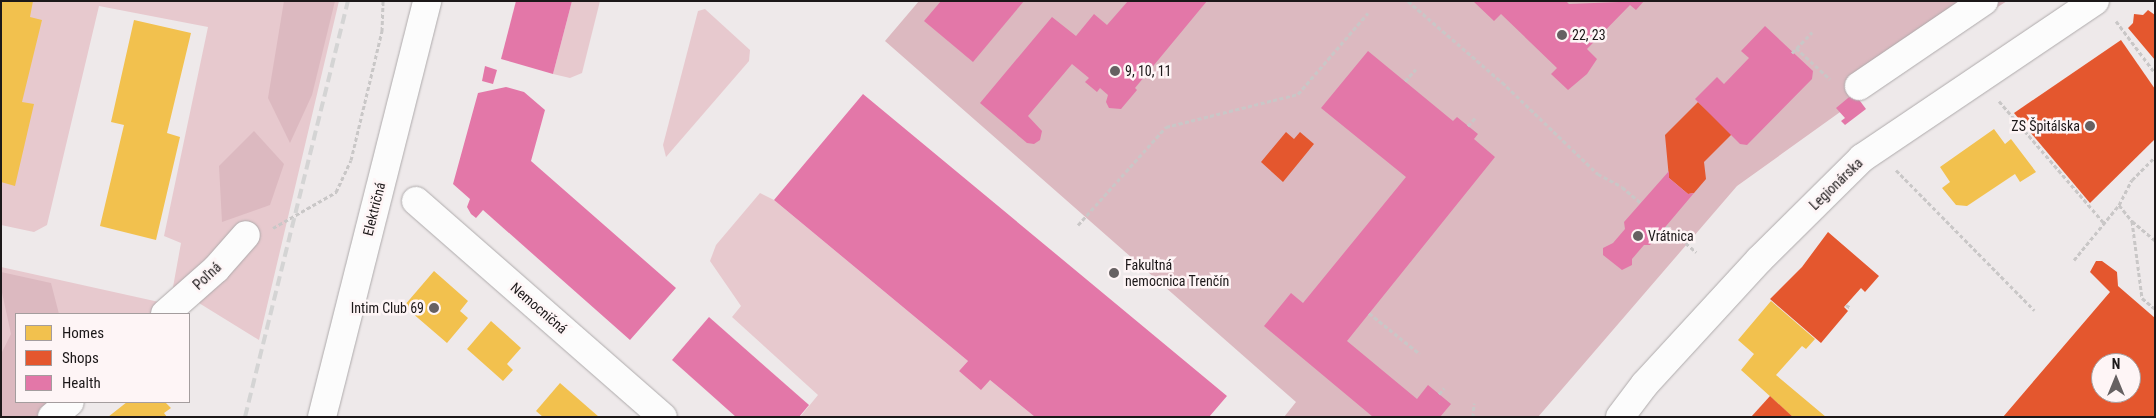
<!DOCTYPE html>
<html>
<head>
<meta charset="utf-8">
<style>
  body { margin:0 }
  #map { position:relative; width:2156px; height:418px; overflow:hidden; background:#eee9ea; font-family:"Roboto Condensed",sans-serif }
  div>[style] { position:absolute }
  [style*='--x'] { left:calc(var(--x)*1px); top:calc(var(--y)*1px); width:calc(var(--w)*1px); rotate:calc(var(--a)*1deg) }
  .green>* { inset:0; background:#e7c9ce }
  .forest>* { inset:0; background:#dcb9c0 }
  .homes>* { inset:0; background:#f2c14e }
  .shops>* { inset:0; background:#e4572e }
  .health>* { inset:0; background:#e377a8 }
  .path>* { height:3px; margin-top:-1.5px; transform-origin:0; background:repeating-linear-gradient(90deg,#c9c7c7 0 4px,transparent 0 6.5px) }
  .roads { filter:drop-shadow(0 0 1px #aeaaab) drop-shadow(0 0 1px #aeaaab) }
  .minor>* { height:28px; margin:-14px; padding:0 14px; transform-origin:14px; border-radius:14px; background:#fcfcfc }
  .major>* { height:28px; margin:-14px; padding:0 14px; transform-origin:14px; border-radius:14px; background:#fcfcfc }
  .rail>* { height:4px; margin-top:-2px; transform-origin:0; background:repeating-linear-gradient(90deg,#d4d4d4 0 10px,transparent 0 15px) }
  .dots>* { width:14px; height:14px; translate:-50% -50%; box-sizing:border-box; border:2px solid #fef5f6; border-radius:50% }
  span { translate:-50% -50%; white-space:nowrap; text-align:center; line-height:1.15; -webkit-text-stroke:5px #fef5f6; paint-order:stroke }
  .poi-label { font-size:14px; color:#1c1819 }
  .left { translate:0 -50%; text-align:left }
  .right { translate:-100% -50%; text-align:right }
  .street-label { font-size:14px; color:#1c1819 }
  .frame { position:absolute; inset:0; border:2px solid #1c1819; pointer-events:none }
  .legend { position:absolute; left:15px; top:313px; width:175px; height:90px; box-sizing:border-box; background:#fef5f6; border:1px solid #a49d9e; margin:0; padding:6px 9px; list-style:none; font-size:15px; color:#1c1819 }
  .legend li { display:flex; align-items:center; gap:10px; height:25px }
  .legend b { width:25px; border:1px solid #a49d9e }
  .north { position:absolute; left:2091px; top:353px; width:50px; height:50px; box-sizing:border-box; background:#fef5f6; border:1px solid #a49d9e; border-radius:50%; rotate:0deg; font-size:14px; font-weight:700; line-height:20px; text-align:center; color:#1c1819 }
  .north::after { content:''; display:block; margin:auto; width:18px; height:22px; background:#666162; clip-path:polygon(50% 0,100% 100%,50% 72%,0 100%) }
</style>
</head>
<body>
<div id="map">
  <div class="green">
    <i style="clip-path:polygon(1px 1px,339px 1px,259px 340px,173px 287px,181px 243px,164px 236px,208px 27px,99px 6px,47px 225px,34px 232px,1px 225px)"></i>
    <i style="clip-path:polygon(572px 1px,600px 1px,582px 73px,570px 78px,553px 74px)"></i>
    <i style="clip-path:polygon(705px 9px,750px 50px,749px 61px,666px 157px,663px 145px,698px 11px)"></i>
    <i style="clip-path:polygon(760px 193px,774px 200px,968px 361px,959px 371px,990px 380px,1035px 417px,800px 417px,818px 395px,732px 317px,741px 306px,710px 261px,716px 245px)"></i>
    <i style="clip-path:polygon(1px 267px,168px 304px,156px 314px,16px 314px,16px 402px,1px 417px)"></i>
  </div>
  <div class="forest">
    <i style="clip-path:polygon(284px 1px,335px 1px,312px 95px,290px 143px,268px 98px)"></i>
    <i style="clip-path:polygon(919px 1px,2007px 1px,1889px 77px,1737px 186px,1538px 417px,1284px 417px,1296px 402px,885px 41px)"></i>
    <i style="clip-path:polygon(254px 131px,284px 164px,270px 205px,222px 222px,219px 166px)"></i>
    <i style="clip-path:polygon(1px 272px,51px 283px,59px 314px,16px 314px,16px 402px,59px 402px,39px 417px,1px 417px,1px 354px,11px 334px,1px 288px)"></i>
  </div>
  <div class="homes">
    <i style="clip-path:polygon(1px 1px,33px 1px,30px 17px,42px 20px,22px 102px,34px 104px,15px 186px,1px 182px)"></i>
    <i style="clip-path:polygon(134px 20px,191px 33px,167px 133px,180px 137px,156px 240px,100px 226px,124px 125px,111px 122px)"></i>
    <i style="clip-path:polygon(1994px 129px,2005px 144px,2011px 139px,2036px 172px,2020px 182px,2015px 174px,1967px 206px,1956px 205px,1942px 188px,1950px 182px,1940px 167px)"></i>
    <i style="clip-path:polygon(434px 271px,468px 301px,460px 311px,468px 318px,447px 343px,404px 306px)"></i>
    <i style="clip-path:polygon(1771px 301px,1815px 339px,1806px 349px,1802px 346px,1776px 375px,1826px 417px,1793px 417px,1741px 370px,1754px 354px,1738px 340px)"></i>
    <i style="clip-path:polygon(491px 321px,521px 348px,507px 364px,513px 370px,503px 381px,467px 349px)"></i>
    <i style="clip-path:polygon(560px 383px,599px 417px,543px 417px,536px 411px)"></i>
    <i style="clip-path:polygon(127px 402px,165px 402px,171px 408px,164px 413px,167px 417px,108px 417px)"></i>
  </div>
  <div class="shops">
    <i style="clip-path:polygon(2148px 10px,2155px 15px,2155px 60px,2128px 28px,2133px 23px,2134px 14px,2143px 15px)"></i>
    <i style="clip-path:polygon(2121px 40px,2155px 89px,2155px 139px,2090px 203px,2014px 113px)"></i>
    <i style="clip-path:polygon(1698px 102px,1732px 134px,1704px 162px,1706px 179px,1694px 193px,1688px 194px,1669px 178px,1665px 135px)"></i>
    <i style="clip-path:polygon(1286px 132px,1294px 139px,1300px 132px,1314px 144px,1283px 182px,1261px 162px)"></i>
    <i style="clip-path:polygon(1828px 232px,1879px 276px,1865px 292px,1861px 288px,1844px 307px,1848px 311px,1821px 343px,1770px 299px,1802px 267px)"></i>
    <i style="clip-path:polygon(evenodd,2096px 261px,2102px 261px,2117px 272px,2118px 286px,2155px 318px,2155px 417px,2003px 417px,2110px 292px,2090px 272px,2096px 261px,2101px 363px,2131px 363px,2131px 393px,2101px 393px,2101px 363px)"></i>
    <i style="clip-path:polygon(1770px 396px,1793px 417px,1751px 417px)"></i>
  </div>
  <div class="health">
    <i style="clip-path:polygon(516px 1px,572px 1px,553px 74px,501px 59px)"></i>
    <i style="clip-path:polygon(941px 1px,1024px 1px,973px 62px,924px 21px)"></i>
    <i style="clip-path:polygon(1128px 1px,1207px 1px,1135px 88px,1137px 90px,1121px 109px,1109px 108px,1106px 102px,1108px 95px,1100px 88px,1097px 92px,1085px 82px,1089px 78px,1072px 64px,1028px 116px,1042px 131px,1040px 140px,1034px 144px,1027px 143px,980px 103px,1052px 17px,1076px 36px,1094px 14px,1107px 25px)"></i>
    <i style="clip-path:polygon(1473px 1px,1566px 1px,1569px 4px,1644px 1px,1636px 10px,1630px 5px,1587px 49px,1597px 59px,1587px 74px,1568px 90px,1551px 74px,1557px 68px,1501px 14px,1494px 21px)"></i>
    <i style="clip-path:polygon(1765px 26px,1813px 71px,1812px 79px,1747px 145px,1740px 144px,1695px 99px,1717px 77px,1724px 84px,1749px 58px,1741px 51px)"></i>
    <i style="clip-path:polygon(1368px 51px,1453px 121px,1457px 117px,1478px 134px,1474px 139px,1495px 157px,1347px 341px,1417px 399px,1428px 385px,1451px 404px,1440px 417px,1373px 417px,1264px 326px,1291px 293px,1303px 303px,1406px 177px,1321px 108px)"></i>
    <i style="clip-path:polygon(485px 66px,497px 70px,493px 84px,482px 81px)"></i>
    <i style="clip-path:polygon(506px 87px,524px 92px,545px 110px,531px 161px,676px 288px,630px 340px,483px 210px,476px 218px,471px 214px,467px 207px,470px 199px,453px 184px,478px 93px)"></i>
    <i style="clip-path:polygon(1854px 93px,1866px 109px,1845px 125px,1841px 121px,1845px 118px,1836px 108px)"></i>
    <i style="clip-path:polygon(863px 94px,1227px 396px,1209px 417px,1035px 417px,990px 380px,981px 390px,959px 371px,968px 361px,774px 200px)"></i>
    <i style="clip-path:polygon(1669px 171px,1669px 178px,1688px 194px,1694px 193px,1650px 245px,1644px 245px,1632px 259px,1632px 265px,1622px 270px,1603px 255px,1603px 248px,1613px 243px,1625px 229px,1624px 222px)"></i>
    <i style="clip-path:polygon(709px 317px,809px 405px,799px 417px,736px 417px,672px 360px)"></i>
  </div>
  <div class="path">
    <i style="--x:1408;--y:1;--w:124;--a:40.8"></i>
    <i style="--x:1502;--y:82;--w:133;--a:43.8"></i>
    <i style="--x:1598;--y:174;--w:27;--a:28"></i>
    <i style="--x:1622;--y:187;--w:25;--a:40"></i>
    <i style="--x:2116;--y:21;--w:65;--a:53.1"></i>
    <i style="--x:1796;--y:48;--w:46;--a:42.4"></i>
    <i style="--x:1792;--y:53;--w:29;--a:-46"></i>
    <i style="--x:1405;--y:81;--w:16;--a:-47"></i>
    <i style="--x:1999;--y:101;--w:160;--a:49.3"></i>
    <i style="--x:1468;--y:126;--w:11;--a:-49"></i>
    <i style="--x:1896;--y:170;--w:197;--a:45.4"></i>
    <i style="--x:2119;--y:205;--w:21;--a:51"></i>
    <i style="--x:2132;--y:221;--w:78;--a:82.6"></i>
    <i style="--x:2142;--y:298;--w:17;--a:40"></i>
    <i style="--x:2132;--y:221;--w:30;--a:40"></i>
    <i style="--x:1078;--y:225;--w:132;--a:-48.1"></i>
    <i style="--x:1166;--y:127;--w:136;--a:-14"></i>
    <i style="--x:1298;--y:94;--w:107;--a:-49.2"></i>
    <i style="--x:1666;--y:226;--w:40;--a:41"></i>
    <i style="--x:273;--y:228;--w:73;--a:-29.7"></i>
    <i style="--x:336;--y:192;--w:35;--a:-65"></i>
    <i style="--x:351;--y:160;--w:133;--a:-76.5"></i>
    <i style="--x:382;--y:31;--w:30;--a:-88"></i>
    <i style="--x:2074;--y:260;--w:71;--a:-50.7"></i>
    <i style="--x:2119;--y:205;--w:28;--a:-63"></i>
    <i style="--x:2132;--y:180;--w:33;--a:-45"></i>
    <i style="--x:1846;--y:305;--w:6;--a:31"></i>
    <i style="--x:1369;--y:313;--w:65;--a:38.8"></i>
    <i style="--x:1439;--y:394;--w:8;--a:-50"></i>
    <i style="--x:1473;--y:417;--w:14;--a:-86"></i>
  </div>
  <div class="roads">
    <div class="minor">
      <i style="--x:1859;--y:86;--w:151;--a:-34.2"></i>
      <i style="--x:416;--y:201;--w:328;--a:41.2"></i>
      <i style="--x:165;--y:314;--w:68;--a:-41.4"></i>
      <i style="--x:216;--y:269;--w:45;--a:-48.6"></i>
      <i style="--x:52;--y:417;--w:23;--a:-40"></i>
      <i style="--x:1620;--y:417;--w:41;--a:-52.9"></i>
      <i style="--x:1645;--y:384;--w:170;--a:-47.4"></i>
      <i style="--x:1760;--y:259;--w:144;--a:-44.7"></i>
      <i style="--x:1862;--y:158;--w:281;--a:-34"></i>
    </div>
    <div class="major">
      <i style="--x:322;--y:417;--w:429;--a:-75.8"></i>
    </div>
  </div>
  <div class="rail">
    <i style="--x:245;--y:417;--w:429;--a:-76.1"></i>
  </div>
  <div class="dots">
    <i style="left:1562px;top:35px;background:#666162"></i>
    <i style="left:1115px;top:71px;background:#666162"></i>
    <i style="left:2090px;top:126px;background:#666162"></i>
    <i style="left:1638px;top:236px;background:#666162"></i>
    <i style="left:1114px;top:273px;background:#666162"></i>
    <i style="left:434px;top:308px;background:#666162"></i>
  </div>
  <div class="poi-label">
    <span class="left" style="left:1572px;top:35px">22, 23</span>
    <span class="left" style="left:1125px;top:71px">9, 10, 11</span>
    <span class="right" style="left:2080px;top:126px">ZS Špitálska</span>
    <span class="left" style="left:1648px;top:236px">Vrátnica</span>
    <span class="left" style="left:1125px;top:273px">Fakultná<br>nemocnica Trenčín</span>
    <span class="right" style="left:424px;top:308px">Intim Club 69</span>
  </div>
  <div class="street-label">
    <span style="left:1836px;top:184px;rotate:-44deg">Legionárska</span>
    <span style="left:374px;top:209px;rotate:-76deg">Električná</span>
    <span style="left:207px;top:276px;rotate:-43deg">Poľná</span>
    <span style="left:539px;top:308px;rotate:41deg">Nemocničná</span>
  </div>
  <div class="frame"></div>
  <ul class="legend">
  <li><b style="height:14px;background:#f2c14e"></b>Homes</li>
  <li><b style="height:14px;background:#e4572e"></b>Shops</li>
  <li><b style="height:14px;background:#e377a8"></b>Health</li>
  </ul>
  <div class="north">N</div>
</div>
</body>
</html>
